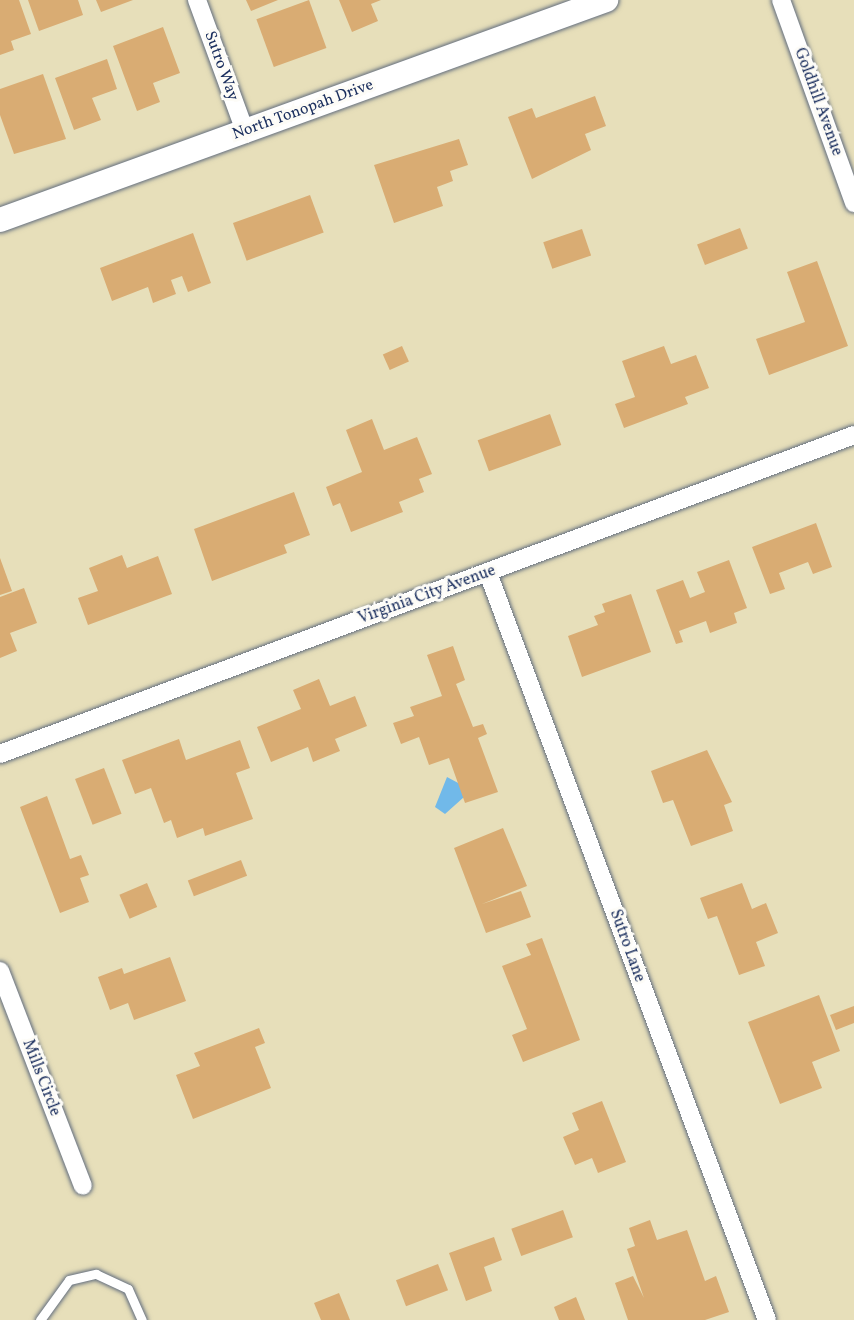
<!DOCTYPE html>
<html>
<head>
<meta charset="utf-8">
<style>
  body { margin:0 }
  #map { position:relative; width:854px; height:1320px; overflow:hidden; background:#e7dfba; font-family:Vollkorn,serif }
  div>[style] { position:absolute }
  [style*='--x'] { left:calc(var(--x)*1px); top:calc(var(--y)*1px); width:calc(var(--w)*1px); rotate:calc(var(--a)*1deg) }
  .water>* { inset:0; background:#71b9e9 }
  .building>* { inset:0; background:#d9ac73; transform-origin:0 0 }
  .roads { filter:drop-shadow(0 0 2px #626d7e) drop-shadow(0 0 2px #626d7e) }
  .lane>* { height:9px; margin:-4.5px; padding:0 4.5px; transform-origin:4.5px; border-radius:4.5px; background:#fff }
  .street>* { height:18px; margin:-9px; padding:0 9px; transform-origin:9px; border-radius:9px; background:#fff }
  .secondary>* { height:24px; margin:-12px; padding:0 12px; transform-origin:12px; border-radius:12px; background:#fff }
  span { translate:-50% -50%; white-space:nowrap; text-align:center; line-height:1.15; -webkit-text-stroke:6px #fdfcf7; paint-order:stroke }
  .street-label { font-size:16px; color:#1b2f5e }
</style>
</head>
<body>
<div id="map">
  <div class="water">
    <i style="clip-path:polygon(447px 777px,460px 784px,464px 797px,445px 814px,435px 807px)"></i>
  </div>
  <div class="building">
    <i style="clip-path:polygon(0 0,19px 0,31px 34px,11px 41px,14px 50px,0 55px)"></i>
    <i style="clip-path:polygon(28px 0,78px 0,83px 15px,39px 31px)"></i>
    <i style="clip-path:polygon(96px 0,133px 0,101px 12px)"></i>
    <i style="clip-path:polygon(246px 0,278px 0,251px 11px)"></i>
    <i style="left:309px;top:0;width:51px;height:56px;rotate:70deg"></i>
    <i style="clip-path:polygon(339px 0,381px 0,371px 4px,378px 21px,352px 32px)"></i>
    <i style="clip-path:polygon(163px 27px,180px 73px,153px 83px,160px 102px,137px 111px,113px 46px)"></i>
    <i style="clip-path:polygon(107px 59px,117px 89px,92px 98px,101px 120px,74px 130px,55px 78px)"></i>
    <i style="clip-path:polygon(43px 74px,66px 139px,14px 154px,0 115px,0 89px)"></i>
    <i style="clip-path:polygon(595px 96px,606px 126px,585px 134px,591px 150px,532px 179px,508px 117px,532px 108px,536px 118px)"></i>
    <i style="clip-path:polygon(459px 139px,468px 165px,450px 171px,453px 181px,437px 187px,443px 206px,394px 223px,374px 165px)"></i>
    <i style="left:310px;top:195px;width:40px;height:82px;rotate:70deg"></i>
    <i style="left:740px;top:228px;width:22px;height:46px;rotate:69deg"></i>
    <i style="left:582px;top:229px;width:28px;height:41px;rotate:71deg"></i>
    <i style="clip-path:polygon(193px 233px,211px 283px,188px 292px,182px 276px,171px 280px,176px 294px,153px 303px,148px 287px,112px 301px,100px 268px)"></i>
    <i style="clip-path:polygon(817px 261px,848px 346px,769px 375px,756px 339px,805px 322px,787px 272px)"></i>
    <i style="left:402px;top:346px;width:17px;height:21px;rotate:66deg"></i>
    <i style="clip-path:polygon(664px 346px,671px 364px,696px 355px,709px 388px,685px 397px,688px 404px,624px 428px,615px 404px,635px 397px,622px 361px)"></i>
    <i style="left:550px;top:414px;width:33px;height:77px;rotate:70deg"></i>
    <i style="clip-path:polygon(372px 419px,384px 450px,417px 437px,432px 474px,419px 479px,424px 492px,399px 502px,403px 512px,351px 532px,340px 503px,333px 506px,326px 487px,362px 472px,346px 430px)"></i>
    <i style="clip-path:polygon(294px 492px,310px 535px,284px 545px,287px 553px,212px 581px,194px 529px)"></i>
    <i style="clip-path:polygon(816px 523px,832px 567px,813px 574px,808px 562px,779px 573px,785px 589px,770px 594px,752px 547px)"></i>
    <i style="clip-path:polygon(122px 555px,127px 568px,158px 556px,172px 594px,88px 625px,78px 598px,98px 591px,89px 568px)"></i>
    <i style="clip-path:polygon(0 558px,12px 591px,0 595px)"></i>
    <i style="clip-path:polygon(729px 560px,747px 608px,734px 613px,737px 623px,710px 633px,706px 621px,679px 631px,683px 642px,676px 644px,656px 590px,683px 580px,690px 598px,705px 592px,697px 572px)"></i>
    <i style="clip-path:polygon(24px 588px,37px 623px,10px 633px,17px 651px,0 658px,0 597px)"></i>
    <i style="clip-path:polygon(631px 594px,651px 652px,582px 677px,568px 636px,598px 625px,594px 616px,605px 612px,602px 604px)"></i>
    <i style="clip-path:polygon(453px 646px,465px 680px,456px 684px,473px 727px,483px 724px,487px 734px,478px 738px,498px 792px,465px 803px,449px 758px,429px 765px,419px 737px,401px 744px,393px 723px,414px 716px,410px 707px,442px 696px,427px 655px)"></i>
    <i style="clip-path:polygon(319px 679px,330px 706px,355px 696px,367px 726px,335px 739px,340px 751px,313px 762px,308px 747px,271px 762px,257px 727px,301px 709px,293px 690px)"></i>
    <i style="clip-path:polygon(179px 739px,186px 760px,240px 740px,250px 768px,236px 773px,253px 819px,205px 836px,203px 828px,177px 838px,171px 820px,164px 823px,151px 788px,135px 794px,122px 760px)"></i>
    <i style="clip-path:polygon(707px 750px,732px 802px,724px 805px,733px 831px,691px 846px,673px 800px,663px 803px,651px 771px)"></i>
    <i style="left:104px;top:768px;width:49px;height:31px;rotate:69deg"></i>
    <i style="clip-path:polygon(47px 796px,70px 859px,81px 855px,89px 875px,80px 878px,89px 902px,60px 913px,20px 807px)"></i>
    <i style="clip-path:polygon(503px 828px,527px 886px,482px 904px,521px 891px,531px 917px,486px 933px,454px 848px)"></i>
    <i style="left:241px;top:860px;width:17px;height:57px;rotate:69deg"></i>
    <i style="left:147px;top:883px;width:26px;height:30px;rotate:67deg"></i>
    <i style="clip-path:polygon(742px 883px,752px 909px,766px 903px,778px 933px,756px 942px,765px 966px,739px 975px,717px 916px,708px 919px,700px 898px)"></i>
    <i style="clip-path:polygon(542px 938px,580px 1040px,523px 1062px,512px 1035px,527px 1029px,502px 966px,531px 955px,526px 944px)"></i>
    <i style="clip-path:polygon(170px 957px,186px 1001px,134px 1020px,128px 1003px,110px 1010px,98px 977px,122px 968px,124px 974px)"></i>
    <i style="clip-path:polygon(819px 995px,840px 1051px,812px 1062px,822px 1088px,780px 1104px,748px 1022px)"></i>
    <i style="clip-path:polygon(854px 1006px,854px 1023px,836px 1030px,830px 1015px)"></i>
    <i style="clip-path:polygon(259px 1028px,265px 1043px,255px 1047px,271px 1088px,193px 1119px,176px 1075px,200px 1066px,194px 1053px)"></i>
    <i style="clip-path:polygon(602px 1101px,626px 1162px,598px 1173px,592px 1158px,575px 1165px,563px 1137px,579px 1130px,572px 1113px)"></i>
    <i style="left:563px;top:1210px;width:29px;height:55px;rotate:70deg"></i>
    <i style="clip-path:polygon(650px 1220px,657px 1240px,687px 1230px,705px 1281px,716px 1276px,729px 1312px,705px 1320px,628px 1320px,615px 1283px,633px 1276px,644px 1298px,627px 1249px,635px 1246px,629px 1228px)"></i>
    <i style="clip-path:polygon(494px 1237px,502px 1260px,484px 1267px,492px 1291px,466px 1301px,449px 1253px)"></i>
    <i style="left:438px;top:1264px;width:28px;height:45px;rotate:69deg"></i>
    <i style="clip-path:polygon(339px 1293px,350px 1320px,321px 1320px,314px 1303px)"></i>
    <i style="clip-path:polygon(576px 1297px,585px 1320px,559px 1320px,554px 1307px)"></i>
  </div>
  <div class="roads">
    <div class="lane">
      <i style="--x:40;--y:1320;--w:49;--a:-54.1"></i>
      <i style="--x:69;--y:1280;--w:28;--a:-13"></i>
      <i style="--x:96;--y:1274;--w:35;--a:25"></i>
      <i style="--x:128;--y:1289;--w:34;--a:66"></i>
    </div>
    <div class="street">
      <i style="--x:197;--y:0;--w:140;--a:69.9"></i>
      <i style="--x:781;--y:0;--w:216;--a:70.2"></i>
      <i style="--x:488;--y:573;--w:797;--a:69.52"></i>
      <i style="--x:0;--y:754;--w:912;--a:-20.48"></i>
      <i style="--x:0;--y:971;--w:230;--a:68.9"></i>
    </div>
    <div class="secondary">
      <i style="--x:0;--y:220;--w:645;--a:-19.95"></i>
    </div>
  </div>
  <div class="street-label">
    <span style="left:221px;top:66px;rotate:70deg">Sutro Way</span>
    <span style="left:818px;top:102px;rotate:70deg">Goldhill Avenue</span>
    <span style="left:303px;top:110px;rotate:-20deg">North Tonopah Drive</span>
    <span style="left:427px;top:595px;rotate:-20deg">Virginia City Avenue</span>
    <span style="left:627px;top:946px;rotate:70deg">Sutro Lane</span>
    <span style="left:41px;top:1078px;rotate:69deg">Mills Circle</span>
  </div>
</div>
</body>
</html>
